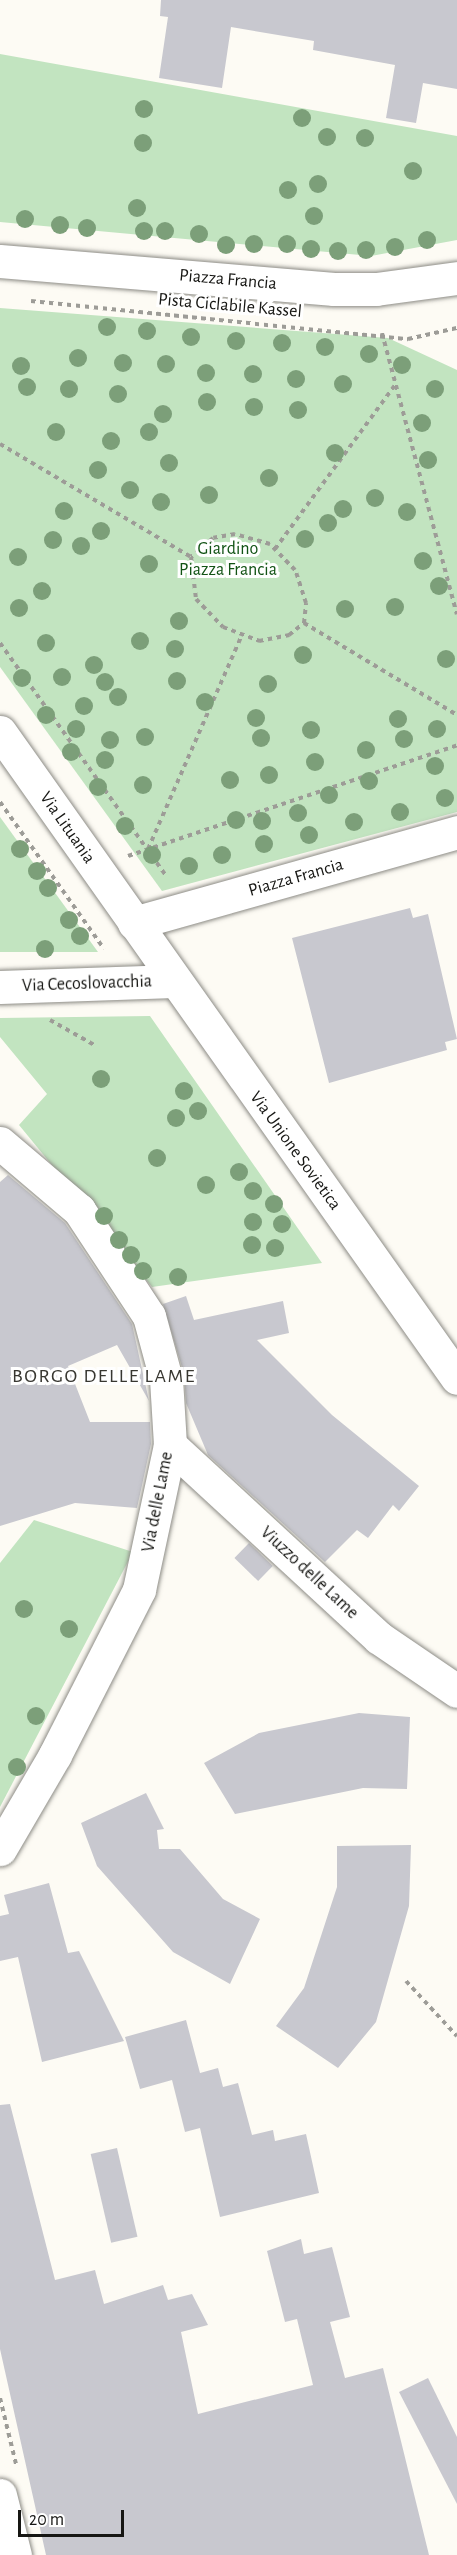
<!DOCTYPE html>
<html>
<head>
<meta charset="utf-8">
<style>
  body { margin:0 }
  #map { position:relative; width:457px; height:2555px; overflow:hidden; background:#fdfbf4; font-family:"Alegreya Sans",sans-serif }
  div>[style] { position:absolute }
  [style*='--x'] { left:calc(var(--x)*1px); top:calc(var(--y)*1px); width:calc(var(--w)*1px); rotate:calc(var(--a)*1deg) }
  .green>* { inset:0; background:#c2e4c0 }
  .building>* { inset:0; background:#c8c8cf; transform-origin:0 0 }
  .path>* { height:4px; margin-top:-2px; transform-origin:0; background:repeating-linear-gradient(90deg,#9d9c97 0 4.5px,transparent 0 9px) }
  .roads { filter:drop-shadow(0 0 2px #8d8c86) drop-shadow(0 0 2px #8d8c86) }
  .street>* { height:33px; margin:-16.5px; padding:0 16.5px; transform-origin:16.5px; border-radius:16.5px; background:#fff }
  .secondary>* { height:33px; margin:-16.5px; padding:0 16.5px; transform-origin:16.5px; border-radius:16.5px; background:#fff }
  .trees>* { width:18px; height:18px; margin:-9px; border-radius:50%; background:#7c9f79 }
  span { translate:-50% -50%; white-space:nowrap; text-align:center; line-height:1.15; -webkit-text-stroke:6px #fff; paint-order:stroke }
  .street-label { font-size:18px; color:#161613 }
  .park-label { font-size:18px; color:#125315 }
  .neighbourhood-label { font-size:20px; color:#383731; letter-spacing:1.5px }
  .scale { position:absolute; left:18px; top:2510px; width:106px; height:27px; box-sizing:border-box; border:3px solid #161613; border-top:0; padding-left:8px; font-size:18px; line-height:21px; white-space:nowrap; color:#161613; -webkit-text-stroke:4px #fff; paint-order:stroke }
</style>
</head>
<body>
<div id="map">
  <div class="green">
    <i style="clip-path:polygon(0 54px,457px 136px,457px 240px,371px 256px,0 222px)"></i>
    <i style="clip-path:polygon(0 308px,388px 338px,457px 370px,457px 812px,162px 891px,0 667px)"></i>
    <i style="clip-path:polygon(0 817px,98px 952px,0 952px)"></i>
    <i style="clip-path:polygon(150px 1016px,322px 1263px,152px 1287px,19px 1125px,47px 1094px,0 1037px,0 1018px)"></i>
    <i style="clip-path:polygon(34px 1520px,133px 1552px,0 1807px,0 1563px)"></i>
  </div>
  <div class="building">
    <i style="clip-path:polygon(161px 0,457px 0,457px 89px,423px 83px,416px 123px,386px 118px,395px 65px,313px 50px,314px 41px,231px 27px,222px 88px,159px 78px,168px 17px,160px 16px)"></i>
    <i style="clip-path:polygon(410px 908px,413px 918px,428px 914px,457px 1039px,445px 1042px,447px 1050px,329px 1083px,292px 938px)"></i>
    <i style="clip-path:polygon(8px 1175px,65px 1223px,132px 1324px,149px 1401px,117px 1345px,68px 1366px,90px 1422px,150px 1422px,151px 1444px,137px 1508px,75px 1503px,0 1526px,0 1182px)"></i>
    <i style="clip-path:polygon(186px 1296px,194px 1320px,283px 1301px,289px 1333px,257px 1340px,332px 1415px,419px 1486px,399px 1511px,393px 1505px,368px 1538px,357px 1530px,325px 1562px,208px 1455px,186px 1403px,184px 1374px,163px 1304px)"></i>
    <i style="left:249px;top:1543px;width:33px;height:21px;rotate:44deg"></i>
    <i style="clip-path:polygon(359px 1713px,410px 1717px,407px 1789px,363px 1788px,235px 1814px,204px 1763px,259px 1733px)"></i>
    <i style="clip-path:polygon(146px 1793px,164px 1829px,157px 1830px,159px 1849px,180px 1849px,223px 1899px,260px 1919px,230px 1984px,173px 1952px,97px 1866px,81px 1823px)"></i>
    <i style="clip-path:polygon(411px 1845px,409px 1906px,376px 2022px,338px 2068px,276px 2026px,304px 1988px,337px 1887px,337px 1846px)"></i>
    <i style="clip-path:polygon(49px 1883px,68px 1953px,79px 1951px,124px 2041px,42px 2062px,18px 1957px,0 1961px,0 1916px,9px 1914px,4px 1895px)"></i>
    <i style="clip-path:polygon(186px 2020px,200px 2073px,218px 2068px,223px 2087px,238px 2083px,252px 2135px,273px 2130px,275px 2141px,306px 2134px,319px 2193px,220px 2217px,200px 2128px,185px 2132px,172px 2080px,140px 2089px,125px 2037px)"></i>
    <i style="clip-path:polygon(10px 2104px,55px 2280px,95px 2270px,104px 2304px,163px 2285px,168px 2300px,192px 2294px,208px 2325px,181px 2332px,198px 2414px,313px 2385px,297px 2319px,285px 2322px,267px 2251px,301px 2239px,304px 2254px,332px 2247px,350px 2317px,330px 2322px,345px 2378px,383px 2368px,429px 2555px,46px 2555px,0 2349px,0 2105px)"></i>
    <i style="left:117px;top:2148px;width:91px;height:27px;rotate:77deg"></i>
    <i style="clip-path:polygon(428px 2378px,457px 2437px,457px 2504px,399px 2392px)"></i>
  </div>
  <div class="path">
    <i style="--x:31;--y:301;--w:379;--a:5.8"></i>
    <i style="--x:408;--y:339;--w:50;--a:-12.7"></i>
    <i style="--x:382;--y:333;--w:291;--a:75.1"></i>
    <i style="--x:0;--y:444;--w:222;--a:30.6"></i>
    <i style="--x:191;--y:557;--w:42;--a:83.2"></i>
    <i style="--x:196;--y:599;--w:39;--a:46"></i>
    <i style="--x:223;--y:627;--w:39;--a:21"></i>
    <i style="--x:259;--y:641;--w:31;--a:-11"></i>
    <i style="--x:289;--y:635;--w:19;--a:-39"></i>
    <i style="--x:304;--y:623;--w:20;--a:-84"></i>
    <i style="--x:306;--y:603;--w:35;--a:-108"></i>
    <i style="--x:295;--y:570;--w:36;--a:-134"></i>
    <i style="--x:270;--y:544;--w:36;--a:-164"></i>
    <i style="--x:235;--y:534;--w:22;--a:170"></i>
    <i style="--x:213;--y:538;--w:29;--a:139"></i>
    <i style="--x:275;--y:549;--w:203;--a:-53.8"></i>
    <i style="--x:304;--y:623;--w:179;--a:31"></i>
    <i style="--x:0;--y:643;--w:287;--a:54.5"></i>
    <i style="--x:0;--y:802;--w:180;--a:54.7"></i>
    <i style="--x:148;--y:849;--w:232;--a:-66.3"></i>
    <i style="--x:128;--y:856;--w:347;--a:-18.6"></i>
    <i style="--x:50;--y:1020;--w:53;--a:29.5"></i>
    <i style="--x:406;--y:1981;--w:75;--a:47.2"></i>
    <i style="--x:0;--y:2398;--w:68;--a:76.4"></i>
  </div>
  <div class="roads">
    <div class="street">
      <i style="--x:0;--y:732;--w:791;--a:54.72"></i>
      <i style="--x:134;--y:923;--w:336;--a:-15.7"></i>
      <i style="--x:0;--y:987;--w:174;--a:-2"></i>
      <i style="--x:0;--y:1143;--w:104;--a:40.3"></i>
      <i style="--x:79;--y:1210;--w:127;--a:56.6"></i>
      <i style="--x:149;--y:1316;--w:65;--a:74.9"></i>
      <i style="--x:166;--y:1379;--w:66;--a:86.5"></i>
      <i style="--x:170;--y:1445;--w:148;--a:102.1"></i>
      <i style="--x:139;--y:1590;--w:185;--a:117"></i>
      <i style="--x:55;--y:1755;--w:109;--a:120.3"></i>
      <i style="--x:170;--y:1445;--w:284;--a:42.7"></i>
      <i style="--x:379;--y:1638;--w:94;--a:34.2"></i>
      <i style="--x:0;--y:2495;--w:62;--a:76"></i>
    </div>
    <div class="secondary">
      <i style="--x:0;--y:261;--w:335;--a:4.8"></i>
      <i style="--x:334;--y:289;--w:42;--a:0"></i>
      <i style="--x:376;--y:289;--w:82;--a:-7.7"></i>
    </div>
  </div>
  <div class="trees">
    <i style="left:144px;top:109px"></i>
    <i style="left:302px;top:118px"></i>
    <i style="left:327px;top:137px"></i>
    <i style="left:365px;top:138px"></i>
    <i style="left:143px;top:143px"></i>
    <i style="left:413px;top:171px"></i>
    <i style="left:318px;top:184px"></i>
    <i style="left:288px;top:190px"></i>
    <i style="left:137px;top:208px"></i>
    <i style="left:314px;top:216px"></i>
    <i style="left:25px;top:219px"></i>
    <i style="left:60px;top:225px"></i>
    <i style="left:87px;top:228px"></i>
    <i style="left:144px;top:231px"></i>
    <i style="left:165px;top:231px"></i>
    <i style="left:199px;top:234px"></i>
    <i style="left:427px;top:240px"></i>
    <i style="left:254px;top:244px"></i>
    <i style="left:287px;top:244px"></i>
    <i style="left:226px;top:245px"></i>
    <i style="left:395px;top:247px"></i>
    <i style="left:311px;top:249px"></i>
    <i style="left:366px;top:250px"></i>
    <i style="left:338px;top:251px"></i>
    <i style="left:107px;top:327px"></i>
    <i style="left:147px;top:331px"></i>
    <i style="left:191px;top:337px"></i>
    <i style="left:236px;top:341px"></i>
    <i style="left:282px;top:343px"></i>
    <i style="left:325px;top:347px"></i>
    <i style="left:369px;top:354px"></i>
    <i style="left:78px;top:358px"></i>
    <i style="left:123px;top:363px"></i>
    <i style="left:166px;top:364px"></i>
    <i style="left:402px;top:365px"></i>
    <i style="left:21px;top:366px"></i>
    <i style="left:206px;top:373px"></i>
    <i style="left:253px;top:374px"></i>
    <i style="left:296px;top:379px"></i>
    <i style="left:343px;top:384px"></i>
    <i style="left:27px;top:387px"></i>
    <i style="left:69px;top:389px"></i>
    <i style="left:435px;top:389px"></i>
    <i style="left:118px;top:394px"></i>
    <i style="left:207px;top:402px"></i>
    <i style="left:254px;top:407px"></i>
    <i style="left:298px;top:410px"></i>
    <i style="left:163px;top:414px"></i>
    <i style="left:422px;top:423px"></i>
    <i style="left:56px;top:432px"></i>
    <i style="left:149px;top:432px"></i>
    <i style="left:111px;top:441px"></i>
    <i style="left:335px;top:453px"></i>
    <i style="left:428px;top:460px"></i>
    <i style="left:169px;top:463px"></i>
    <i style="left:98px;top:470px"></i>
    <i style="left:269px;top:478px"></i>
    <i style="left:130px;top:490px"></i>
    <i style="left:209px;top:495px"></i>
    <i style="left:375px;top:498px"></i>
    <i style="left:161px;top:502px"></i>
    <i style="left:343px;top:509px"></i>
    <i style="left:64px;top:511px"></i>
    <i style="left:407px;top:512px"></i>
    <i style="left:328px;top:523px"></i>
    <i style="left:101px;top:531px"></i>
    <i style="left:305px;top:539px"></i>
    <i style="left:53px;top:540px"></i>
    <i style="left:81px;top:546px"></i>
    <i style="left:18px;top:557px"></i>
    <i style="left:423px;top:561px"></i>
    <i style="left:149px;top:564px"></i>
    <i style="left:439px;top:586px"></i>
    <i style="left:42px;top:591px"></i>
    <i style="left:395px;top:607px"></i>
    <i style="left:19px;top:608px"></i>
    <i style="left:345px;top:609px"></i>
    <i style="left:179px;top:621px"></i>
    <i style="left:140px;top:641px"></i>
    <i style="left:46px;top:643px"></i>
    <i style="left:175px;top:649px"></i>
    <i style="left:303px;top:655px"></i>
    <i style="left:446px;top:659px"></i>
    <i style="left:94px;top:665px"></i>
    <i style="left:62px;top:677px"></i>
    <i style="left:22px;top:678px"></i>
    <i style="left:177px;top:681px"></i>
    <i style="left:105px;top:682px"></i>
    <i style="left:268px;top:684px"></i>
    <i style="left:118px;top:697px"></i>
    <i style="left:205px;top:702px"></i>
    <i style="left:84px;top:706px"></i>
    <i style="left:46px;top:715px"></i>
    <i style="left:256px;top:718px"></i>
    <i style="left:398px;top:719px"></i>
    <i style="left:76px;top:729px"></i>
    <i style="left:437px;top:729px"></i>
    <i style="left:311px;top:730px"></i>
    <i style="left:145px;top:737px"></i>
    <i style="left:261px;top:738px"></i>
    <i style="left:404px;top:739px"></i>
    <i style="left:110px;top:740px"></i>
    <i style="left:366px;top:750px"></i>
    <i style="left:71px;top:752px"></i>
    <i style="left:105px;top:760px"></i>
    <i style="left:315px;top:762px"></i>
    <i style="left:435px;top:766px"></i>
    <i style="left:269px;top:775px"></i>
    <i style="left:230px;top:780px"></i>
    <i style="left:369px;top:781px"></i>
    <i style="left:143px;top:785px"></i>
    <i style="left:98px;top:787px"></i>
    <i style="left:329px;top:795px"></i>
    <i style="left:445px;top:798px"></i>
    <i style="left:400px;top:812px"></i>
    <i style="left:298px;top:813px"></i>
    <i style="left:236px;top:820px"></i>
    <i style="left:262px;top:821px"></i>
    <i style="left:354px;top:822px"></i>
    <i style="left:125px;top:826px"></i>
    <i style="left:309px;top:835px"></i>
    <i style="left:264px;top:844px"></i>
    <i style="left:20px;top:849px"></i>
    <i style="left:152px;top:855px"></i>
    <i style="left:222px;top:855px"></i>
    <i style="left:189px;top:866px"></i>
    <i style="left:37px;top:871px"></i>
    <i style="left:48px;top:888px"></i>
    <i style="left:69px;top:920px"></i>
    <i style="left:80px;top:936px"></i>
    <i style="left:45px;top:949px"></i>
    <i style="left:101px;top:1079px"></i>
    <i style="left:184px;top:1091px"></i>
    <i style="left:198px;top:1111px"></i>
    <i style="left:176px;top:1118px"></i>
    <i style="left:157px;top:1158px"></i>
    <i style="left:239px;top:1172px"></i>
    <i style="left:206px;top:1185px"></i>
    <i style="left:253px;top:1191px"></i>
    <i style="left:274px;top:1204px"></i>
    <i style="left:104px;top:1216px"></i>
    <i style="left:253px;top:1222px"></i>
    <i style="left:282px;top:1224px"></i>
    <i style="left:119px;top:1240px"></i>
    <i style="left:252px;top:1245px"></i>
    <i style="left:275px;top:1248px"></i>
    <i style="left:131px;top:1255px"></i>
    <i style="left:143px;top:1271px"></i>
    <i style="left:178px;top:1277px"></i>
    <i style="left:24px;top:1609px"></i>
    <i style="left:69px;top:1629px"></i>
    <i style="left:36px;top:1716px"></i>
    <i style="left:17px;top:1767px"></i>
  </div>
  <div class="street-label">
    <span style="left:228px;top:280px;rotate:5deg">Piazza Francia</span>
    <span style="left:230px;top:306px;rotate:5deg">Pista Ciclabile Kassel</span>
    <span style="left:67px;top:828px;rotate:55deg">Via Lituania</span>
    <span style="left:296px;top:878px;rotate:-16deg">Piazza Francia</span>
    <span style="left:87px;top:984px;rotate:-2deg">Via Cecoslovacchia</span>
    <span style="left:295px;top:1151px;rotate:54deg">Via Unione Sovietica</span>
    <span style="left:158px;top:1502px;rotate:-79deg">Via delle Lame</span>
    <span style="left:309px;top:1573px;rotate:43deg">Viuzzo delle Lame</span>
  </div>
  <div class="park-label">
    <span style="left:228px;top:560px">Giardino<br>Piazza Francia</span>
  </div>
  <div class="neighbourhood-label">
    <span style="left:104px;top:1376px">BORGO DELLE LAME</span>
  </div>
  <div class="scale">20 m</div>
</div>
</body>
</html>
